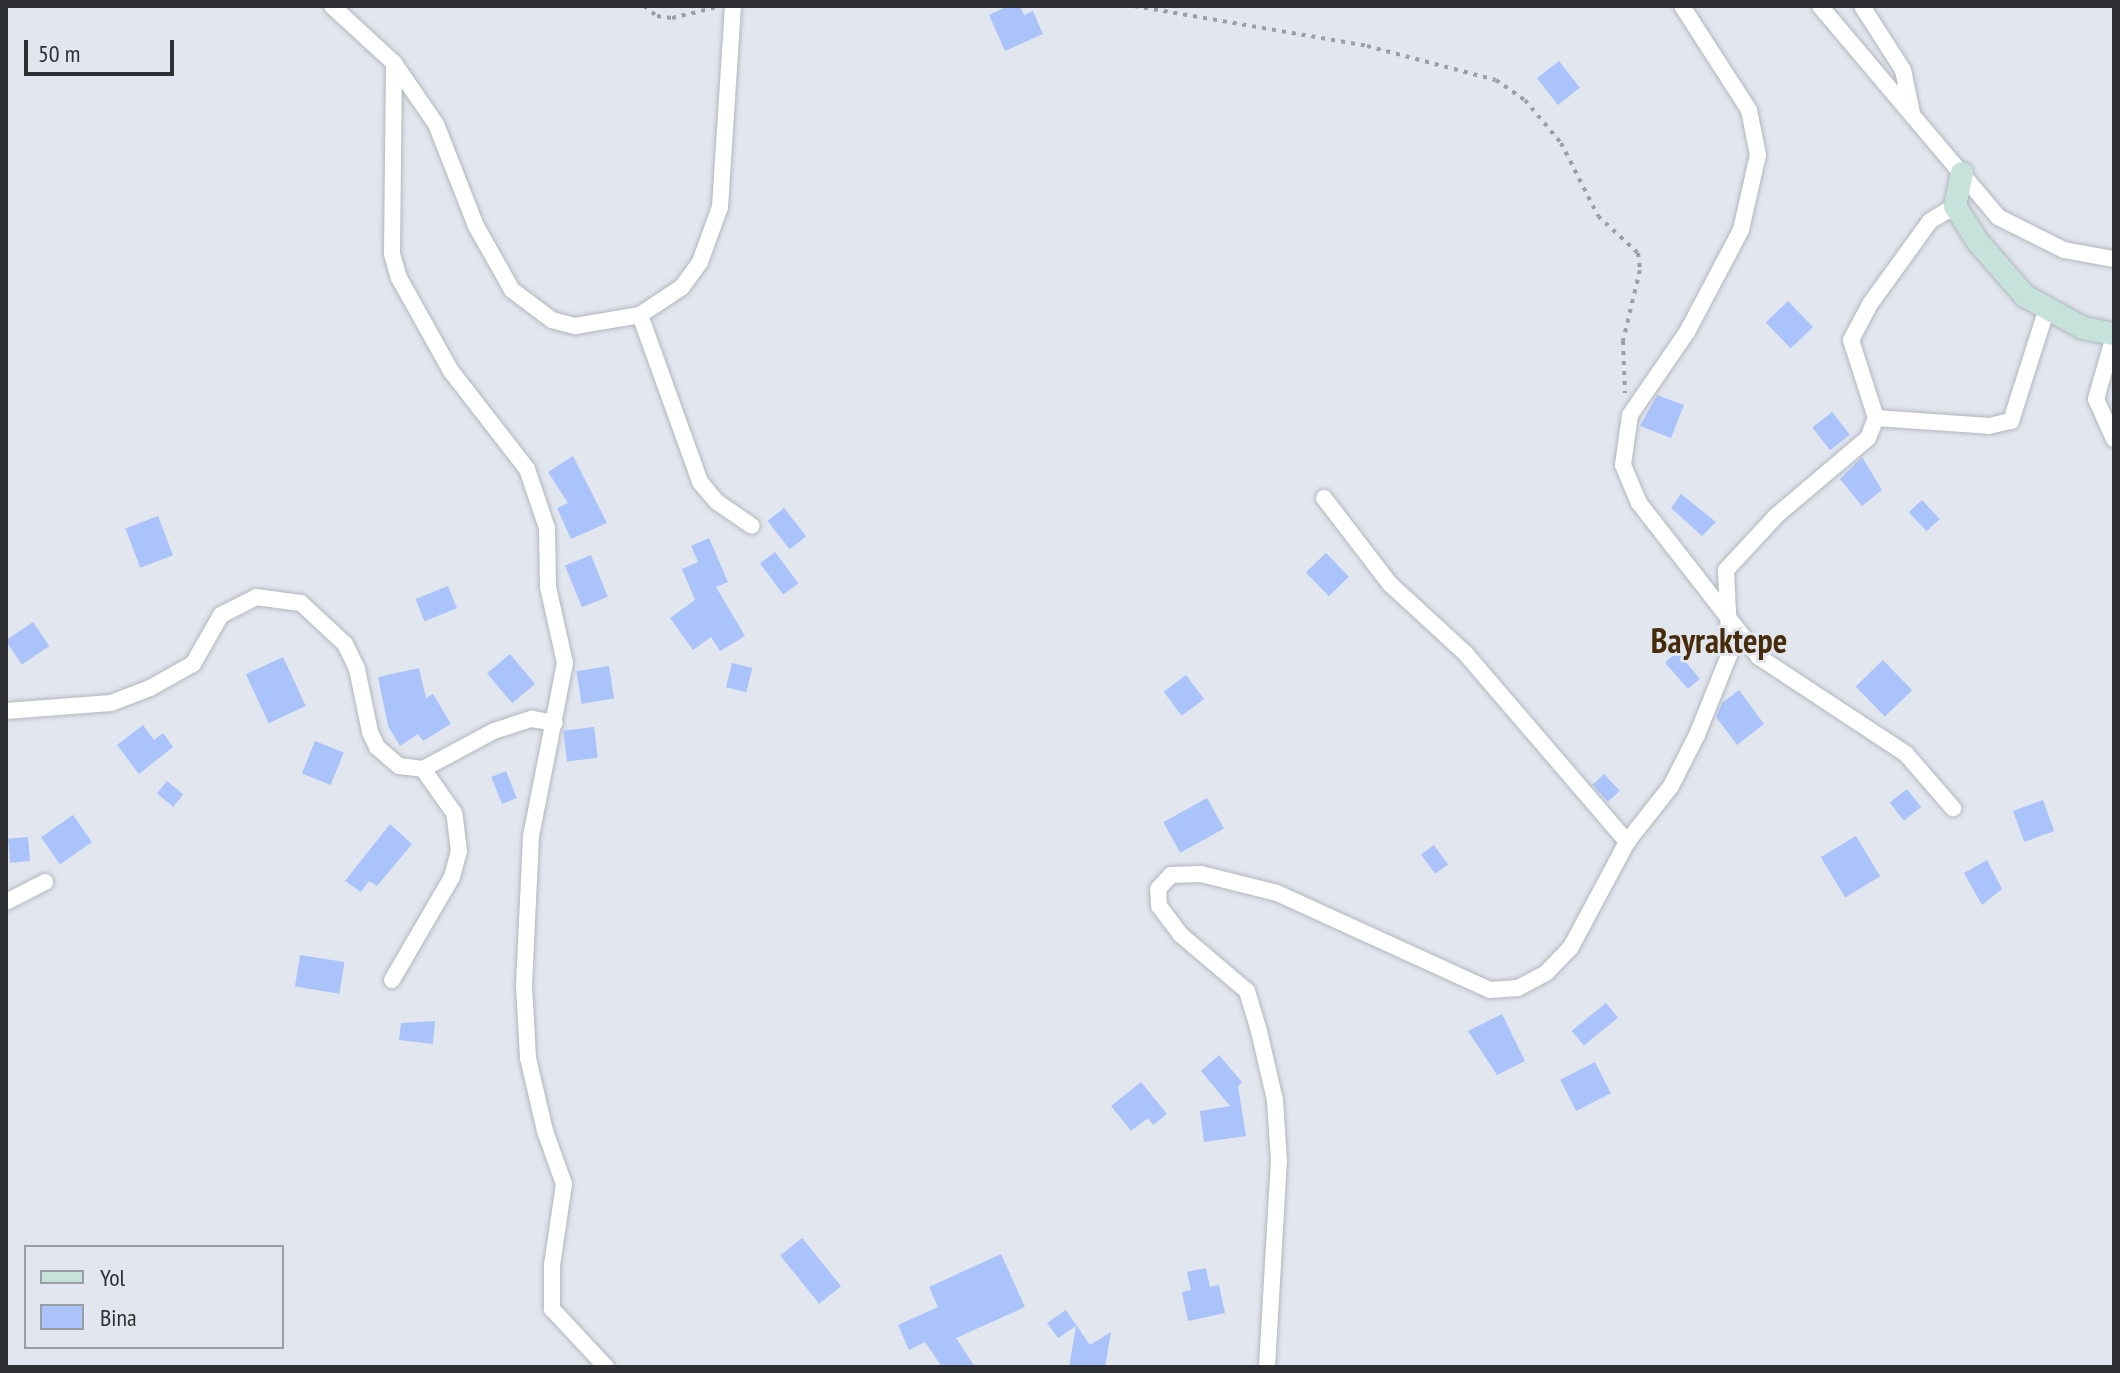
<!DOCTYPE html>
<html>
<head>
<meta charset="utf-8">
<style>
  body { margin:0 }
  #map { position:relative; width:2120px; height:1373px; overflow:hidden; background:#e2e6ee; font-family:"PT Sans Narrow",sans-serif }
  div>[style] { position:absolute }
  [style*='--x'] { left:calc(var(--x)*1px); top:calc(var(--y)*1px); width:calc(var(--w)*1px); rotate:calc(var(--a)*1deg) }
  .building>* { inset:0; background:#aac3fa; transform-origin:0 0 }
  .path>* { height:4px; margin-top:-2px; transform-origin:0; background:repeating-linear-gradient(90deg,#9c9fa5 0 4px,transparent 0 10px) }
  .roads { filter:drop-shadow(0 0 2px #b3b6be) drop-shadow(0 0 2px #b3b6be) }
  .street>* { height:16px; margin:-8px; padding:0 8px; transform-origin:8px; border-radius:8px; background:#fff }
  .secondary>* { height:22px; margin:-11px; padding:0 11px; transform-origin:11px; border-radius:11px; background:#c5e3da }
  span { translate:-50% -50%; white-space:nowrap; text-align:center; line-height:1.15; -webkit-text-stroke:6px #e2e6ee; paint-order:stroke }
  .quarter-label { font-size:34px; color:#462c0b; font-weight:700 }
  .frame { position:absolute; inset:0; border:8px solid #2e2f33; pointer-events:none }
  .legend { position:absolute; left:24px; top:1245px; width:260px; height:104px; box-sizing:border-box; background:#e2e6ee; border:2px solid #9a9da3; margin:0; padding:10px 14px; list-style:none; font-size:24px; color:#2e2f33 }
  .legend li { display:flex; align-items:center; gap:16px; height:40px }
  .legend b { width:40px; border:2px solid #9a9da3 }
  .scale { position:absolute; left:24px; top:40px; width:150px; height:36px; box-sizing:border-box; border:4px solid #2e2f33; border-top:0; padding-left:10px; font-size:24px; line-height:28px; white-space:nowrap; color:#2e2f33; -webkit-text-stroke:6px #e2e6ee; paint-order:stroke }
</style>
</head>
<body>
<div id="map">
  <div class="building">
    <i style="clip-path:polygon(1008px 6px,1020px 6px,1024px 15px,1033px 11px,1043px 34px,1005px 51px,989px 15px)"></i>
    <i style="left:1559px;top:61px;width:34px;height:28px;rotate:52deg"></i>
    <i style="left:1788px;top:301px;width:36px;height:31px;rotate:46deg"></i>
    <i style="clip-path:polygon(1657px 395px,1684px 405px,1671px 438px,1640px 426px)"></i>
    <i style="left:1832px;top:412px;width:29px;height:25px;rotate:52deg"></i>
    <i style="clip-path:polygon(573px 456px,607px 523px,571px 539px,557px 508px,568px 503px,548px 472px)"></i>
    <i style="clip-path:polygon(1862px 457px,1882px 490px,1862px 506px,1840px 479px)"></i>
    <i style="clip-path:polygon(1681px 494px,1716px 522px,1702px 536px,1671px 508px)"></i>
    <i style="left:1922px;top:500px;width:26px;height:18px;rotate:47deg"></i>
    <i style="left:784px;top:508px;width:36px;height:21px;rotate:52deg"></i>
    <i style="left:158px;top:516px;width:42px;height:35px;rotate:69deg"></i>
    <i style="clip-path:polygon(709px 538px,728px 582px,716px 587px,745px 636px,720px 651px,711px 637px,693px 650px,670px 618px,695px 600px,682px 569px,698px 562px,691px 546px)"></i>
    <i style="left:775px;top:552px;width:39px;height:19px;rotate:53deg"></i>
    <i style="left:1326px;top:553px;width:33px;height:28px;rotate:46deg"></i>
    <i style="left:591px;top:555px;width:45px;height:28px;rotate:68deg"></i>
    <i style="left:448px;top:586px;width:24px;height:35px;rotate:68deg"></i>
    <i style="left:33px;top:622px;width:29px;height:33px;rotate:56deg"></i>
    <i style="left:1677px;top:652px;width:35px;height:16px;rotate:49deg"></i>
    <i style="left:510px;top:654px;width:39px;height:30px;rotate:50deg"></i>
    <i style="left:283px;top:657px;width:54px;height:41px;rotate:65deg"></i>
    <i style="left:1883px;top:660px;width:42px;height:38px;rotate:46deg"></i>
    <i style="left:732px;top:663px;width:21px;height:25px;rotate:14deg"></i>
    <i style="left:609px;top:666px;width:33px;height:33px;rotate:81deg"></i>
    <i style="clip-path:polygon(419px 668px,426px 698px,433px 694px,451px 724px,423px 741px,418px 734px,400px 746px,388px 726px,378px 677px)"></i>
    <i style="left:1186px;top:675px;width:30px;height:28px;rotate:53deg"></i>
    <i style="clip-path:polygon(1739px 690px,1764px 724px,1737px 745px,1716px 717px,1722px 703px)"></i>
    <i style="clip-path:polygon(143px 725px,154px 740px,163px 733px,173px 747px,139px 774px,117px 745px)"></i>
    <i style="left:594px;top:727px;width:31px;height:31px;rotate:83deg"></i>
    <i style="left:315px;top:741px;width:31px;height:35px;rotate:22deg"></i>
    <i style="left:506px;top:771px;width:29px;height:16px;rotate:68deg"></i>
    <i style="left:1604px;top:774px;width:23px;height:16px;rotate:47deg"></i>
    <i style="left:167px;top:781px;width:21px;height:16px;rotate:39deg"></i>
    <i style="left:1907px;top:789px;width:23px;height:22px;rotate:52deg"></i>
    <i style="left:1207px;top:798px;width:35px;height:50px;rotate:61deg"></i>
    <i style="left:2043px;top:800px;width:33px;height:32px;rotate:70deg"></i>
    <i style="left:73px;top:815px;width:33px;height:39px;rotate:55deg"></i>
    <i style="clip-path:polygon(390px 824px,412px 844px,377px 886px,369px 881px,361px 892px,345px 881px)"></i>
    <i style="left:1856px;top:836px;width:47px;height:41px;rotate:59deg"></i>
    <i style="left:28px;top:837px;width:24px;height:20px;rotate:85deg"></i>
    <i style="left:1434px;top:845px;width:24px;height:16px;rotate:54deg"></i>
    <i style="clip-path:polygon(1987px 860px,2002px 889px,1982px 905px,1964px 873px)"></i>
    <i style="left:300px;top:955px;width:45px;height:32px;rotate:9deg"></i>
    <i style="left:1606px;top:1003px;width:19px;height:44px;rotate:51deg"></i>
    <i style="clip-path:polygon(1502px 1014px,1525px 1061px,1497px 1075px,1468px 1031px)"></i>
    <i style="clip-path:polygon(435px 1021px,433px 1044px,399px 1040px,401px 1023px)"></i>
    <i style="clip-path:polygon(1219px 1055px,1242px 1082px,1238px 1086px,1246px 1136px,1204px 1142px,1200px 1111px,1230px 1106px,1201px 1071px)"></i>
    <i style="left:1595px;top:1062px;width:35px;height:39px;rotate:63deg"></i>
    <i style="clip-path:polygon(1141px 1082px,1167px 1114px,1153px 1125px,1148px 1118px,1131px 1131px,1111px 1106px)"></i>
    <i style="left:802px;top:1238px;width:62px;height:28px;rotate:51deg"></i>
    <i style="clip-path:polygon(1001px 1254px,1025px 1307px,956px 1338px,975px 1367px,942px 1367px,925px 1342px,909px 1350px,898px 1325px,938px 1307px,929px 1287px)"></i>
    <i style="clip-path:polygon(1206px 1268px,1210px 1287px,1219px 1285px,1225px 1313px,1188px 1321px,1182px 1292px,1191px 1290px,1187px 1272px)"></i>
    <i style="clip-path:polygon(1066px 1310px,1090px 1345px,1111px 1332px,1105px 1367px,1069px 1367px,1076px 1326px,1058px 1338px,1047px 1323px)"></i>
  </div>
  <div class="path">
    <i style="--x:644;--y:6;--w:16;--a:38"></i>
    <i style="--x:657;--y:16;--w:15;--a:8"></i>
    <i style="--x:672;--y:18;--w:46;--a:-13.7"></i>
    <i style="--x:1134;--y:6;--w:236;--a:9.7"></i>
    <i style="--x:1367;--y:46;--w:133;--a:14.8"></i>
    <i style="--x:1496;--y:80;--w:35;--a:35"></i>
    <i style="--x:1525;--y:100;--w:56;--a:50.1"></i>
    <i style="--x:1561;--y:143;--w:82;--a:63.1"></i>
    <i style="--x:1598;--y:216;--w:54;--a:42.8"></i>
    <i style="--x:1638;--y:253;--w:17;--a:83"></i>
    <i style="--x:1640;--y:270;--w:73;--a:103.5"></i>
    <i style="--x:1623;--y:341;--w:52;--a:87.8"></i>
  </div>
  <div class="roads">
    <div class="street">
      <i style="--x:332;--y:6;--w:84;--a:42.6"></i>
      <i style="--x:394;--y:63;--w:74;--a:55.5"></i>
      <i style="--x:436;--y:124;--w:110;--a:68.6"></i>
      <i style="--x:476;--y:226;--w:73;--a:60.6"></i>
      <i style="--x:512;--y:290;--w:50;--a:36.9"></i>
      <i style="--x:552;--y:320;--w:24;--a:15"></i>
      <i style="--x:575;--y:326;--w:66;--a:-9.6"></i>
      <i style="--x:640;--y:315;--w:50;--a:-33.7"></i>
      <i style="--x:682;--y:287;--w:31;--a:-54"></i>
      <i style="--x:700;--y:262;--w:59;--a:-70"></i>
      <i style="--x:720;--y:207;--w:201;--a:-86.3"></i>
      <i style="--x:1682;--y:6;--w:124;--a:57.2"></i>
      <i style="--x:1749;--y:110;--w:46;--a:78.7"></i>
      <i style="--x:1758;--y:155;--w:77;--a:102.8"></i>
      <i style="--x:1741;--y:230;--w:115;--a:117.9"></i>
      <i style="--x:1687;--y:332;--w:101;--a:124.5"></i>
      <i style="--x:1630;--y:415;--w:50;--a:98"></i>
      <i style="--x:1623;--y:465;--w:41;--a:67.2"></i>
      <i style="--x:1639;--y:503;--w:195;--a:52.1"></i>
      <i style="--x:1759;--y:657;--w:176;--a:33.4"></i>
      <i style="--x:1906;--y:754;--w:72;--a:49"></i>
      <i style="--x:1820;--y:6;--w:276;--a:49.8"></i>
      <i style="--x:1998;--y:217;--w:74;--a:26.6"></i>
      <i style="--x:2064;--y:250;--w:51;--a:10.2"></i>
      <i style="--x:1862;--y:6;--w:76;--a:57.4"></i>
      <i style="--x:1903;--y:70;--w:44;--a:78.2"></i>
      <i style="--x:394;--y:63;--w:191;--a:90.6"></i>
      <i style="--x:392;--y:254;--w:25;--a:74"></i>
      <i style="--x:399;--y:278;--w:107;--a:60.8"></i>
      <i style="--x:451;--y:371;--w:124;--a:52.2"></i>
      <i style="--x:527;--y:469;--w:62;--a:71.3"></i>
      <i style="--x:547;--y:528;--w:59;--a:89"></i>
      <i style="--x:548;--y:587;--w:78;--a:77.4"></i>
      <i style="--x:565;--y:663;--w:177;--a:101.1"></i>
      <i style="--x:531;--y:837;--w:149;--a:92.7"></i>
      <i style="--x:524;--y:986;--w:72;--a:86.8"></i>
      <i style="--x:528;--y:1058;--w:75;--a:76.9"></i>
      <i style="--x:545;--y:1131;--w:56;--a:70.3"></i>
      <i style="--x:564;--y:1184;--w:82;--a:98.4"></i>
      <i style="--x:552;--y:1265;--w:44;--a:90"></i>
      <i style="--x:552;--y:1309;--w:79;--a:47"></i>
      <i style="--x:640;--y:315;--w:177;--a:70.2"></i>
      <i style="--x:700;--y:482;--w:26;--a:50"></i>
      <i style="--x:717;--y:502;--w:42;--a:34.4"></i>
      <i style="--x:2114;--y:336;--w:66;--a:105.9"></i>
      <i style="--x:2096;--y:399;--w:44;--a:65.8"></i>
      <i style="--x:1876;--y:418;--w:113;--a:4"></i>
      <i style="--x:1989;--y:426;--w:23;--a:-13"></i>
      <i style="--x:2011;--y:421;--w:119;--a:-72.3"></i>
      <i style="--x:1324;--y:498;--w:108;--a:52.5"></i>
      <i style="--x:1390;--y:584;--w:103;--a:42.6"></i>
      <i style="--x:1466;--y:654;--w:248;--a:49.4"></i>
      <i style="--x:6;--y:711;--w:105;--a:-4.4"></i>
      <i style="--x:111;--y:703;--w:42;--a:-21"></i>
      <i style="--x:150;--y:688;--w:49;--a:-29.2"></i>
      <i style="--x:193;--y:664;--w:56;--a:-60.3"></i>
      <i style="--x:221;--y:615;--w:39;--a:-27"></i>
      <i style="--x:256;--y:597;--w:45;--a:7.6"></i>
      <i style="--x:301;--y:603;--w:60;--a:43"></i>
      <i style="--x:345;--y:644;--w:28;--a:64"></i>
      <i style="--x:357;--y:669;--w:64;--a:78.3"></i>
      <i style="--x:370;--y:732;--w:17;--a:65"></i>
      <i style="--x:377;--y:747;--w:29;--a:41"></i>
      <i style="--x:399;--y:766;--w:24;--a:7"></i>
      <i style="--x:423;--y:769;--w:81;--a:-28.2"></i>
      <i style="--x:494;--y:731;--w:40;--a:-18"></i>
      <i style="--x:532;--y:719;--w:23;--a:10"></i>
      <i style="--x:6;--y:902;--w:44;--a:-27.1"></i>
      <i style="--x:392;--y:980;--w:119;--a:-59.8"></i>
      <i style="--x:452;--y:877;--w:27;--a:-75"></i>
      <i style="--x:459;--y:851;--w:38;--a:-97"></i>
      <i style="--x:454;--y:813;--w:54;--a:-125.2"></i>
      <i style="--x:1267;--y:1367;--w:206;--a:-86.7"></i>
      <i style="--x:1279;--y:1161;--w:61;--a:-93.8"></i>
      <i style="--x:1275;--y:1100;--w:71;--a:-103.1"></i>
      <i style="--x:1259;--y:1031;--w:42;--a:-106.7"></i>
      <i style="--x:1247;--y:991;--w:87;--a:-139.7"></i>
      <i style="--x:1181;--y:935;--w:36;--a:-127"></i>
      <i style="--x:1159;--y:906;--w:17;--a:-93"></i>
      <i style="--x:1158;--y:889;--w:19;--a:-47"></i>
      <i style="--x:1171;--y:875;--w:30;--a:-2"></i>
      <i style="--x:1201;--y:874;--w:78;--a:14"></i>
      <i style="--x:1277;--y:893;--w:234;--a:24.5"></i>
      <i style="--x:1490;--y:990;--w:28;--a:-4"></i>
      <i style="--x:1518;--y:988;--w:32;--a:-28"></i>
      <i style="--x:1546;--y:973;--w:36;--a:-46"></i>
      <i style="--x:1571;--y:947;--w:119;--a:-61.9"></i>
      <i style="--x:1627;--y:842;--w:71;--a:-51.8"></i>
      <i style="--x:1671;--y:786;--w:57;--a:-63"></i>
      <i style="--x:1697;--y:735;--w:88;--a:-68.1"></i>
      <i style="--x:1730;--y:653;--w:83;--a:-92.8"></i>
      <i style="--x:1726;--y:570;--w:75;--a:-47.2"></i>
      <i style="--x:1777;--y:515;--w:119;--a:-40.2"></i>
      <i style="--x:1868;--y:438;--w:22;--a:-68"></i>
      <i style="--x:1876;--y:418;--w:82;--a:-107.8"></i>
      <i style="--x:1851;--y:340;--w:41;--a:-62.2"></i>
      <i style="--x:1870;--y:304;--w:102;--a:-54.1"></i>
      <i style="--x:1930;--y:221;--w:29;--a:-31"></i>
    </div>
    <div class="secondary">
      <i style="--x:1962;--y:173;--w:34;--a:102"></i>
      <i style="--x:1955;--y:206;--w:43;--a:57.4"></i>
      <i style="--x:1978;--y:242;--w:72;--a:49"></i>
      <i style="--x:2025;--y:296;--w:66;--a:28.9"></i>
      <i style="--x:2083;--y:328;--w:32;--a:11"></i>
    </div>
  </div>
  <div class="quarter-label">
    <span style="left:1719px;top:641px">Bayraktepe</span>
  </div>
  <div class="frame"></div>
  <ul class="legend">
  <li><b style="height:10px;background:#c5e3da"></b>Yol</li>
  <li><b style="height:22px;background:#aac3fa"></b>Bina</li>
  </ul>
  <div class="scale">50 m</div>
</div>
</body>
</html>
